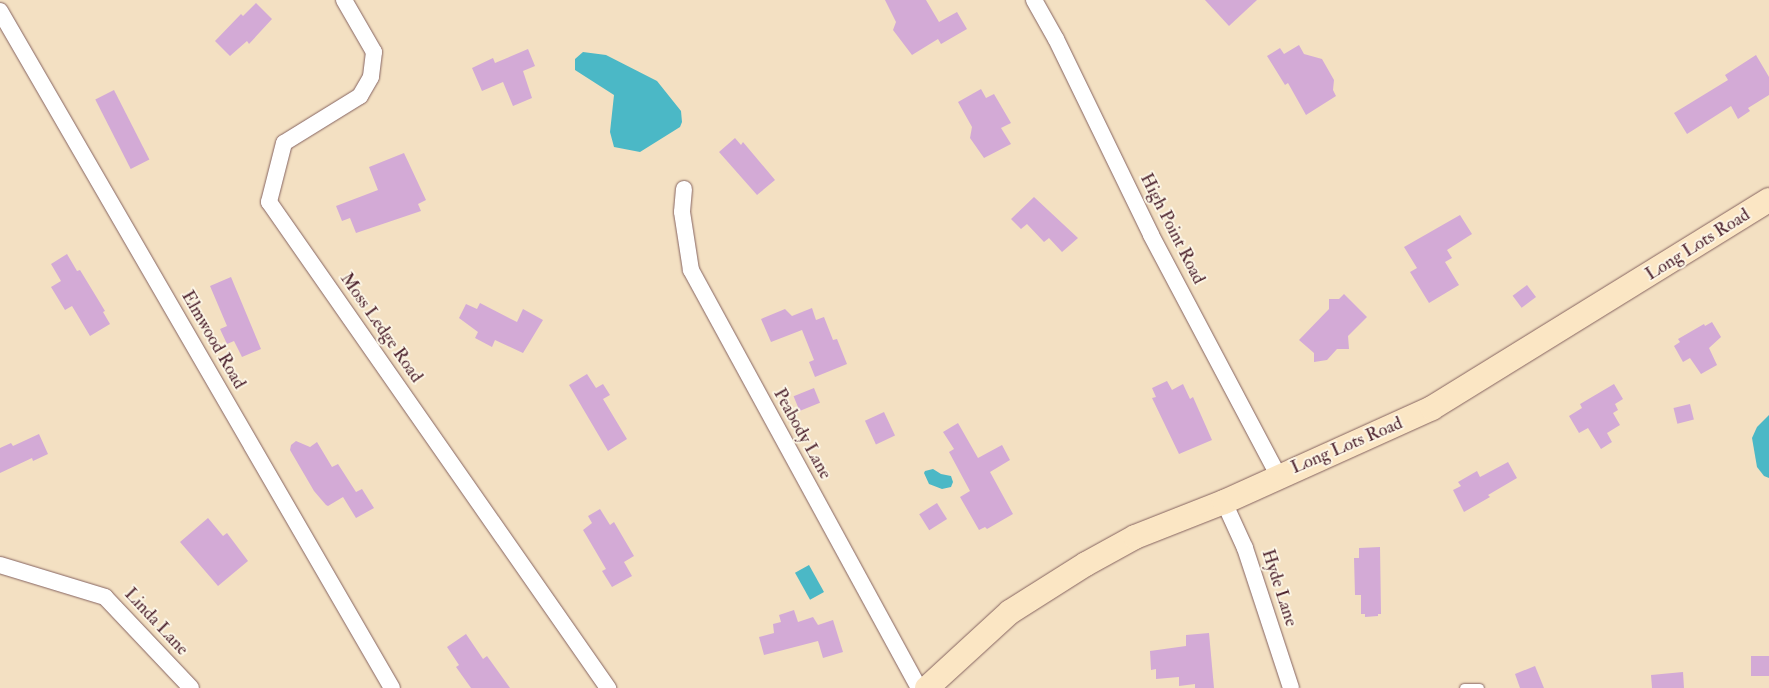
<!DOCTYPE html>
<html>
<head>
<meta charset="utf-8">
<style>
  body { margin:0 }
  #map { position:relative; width:1769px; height:688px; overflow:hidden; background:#f3e0c2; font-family:"IM FELL Double Pica",serif }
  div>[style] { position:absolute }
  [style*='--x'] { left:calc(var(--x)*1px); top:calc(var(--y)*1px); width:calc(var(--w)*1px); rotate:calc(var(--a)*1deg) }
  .water>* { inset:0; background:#4bb8c6; transform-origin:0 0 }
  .building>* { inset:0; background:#d3aad6; transform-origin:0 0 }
  .roads { filter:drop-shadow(0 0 1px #856360) drop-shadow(0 0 1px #856360) }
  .service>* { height:9px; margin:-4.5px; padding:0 4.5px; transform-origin:4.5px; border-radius:4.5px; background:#fff }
  .minor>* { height:16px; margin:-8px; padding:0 8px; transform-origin:8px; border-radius:8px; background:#fff }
  .secondary>* { height:24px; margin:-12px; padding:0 12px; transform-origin:12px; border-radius:12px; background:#fbe6c4 }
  span { translate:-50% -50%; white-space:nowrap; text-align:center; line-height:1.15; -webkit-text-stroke:4px #fcf5e5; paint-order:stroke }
  .street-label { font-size:18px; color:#4a1f2b }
</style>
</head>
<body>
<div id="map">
  <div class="water">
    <i style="clip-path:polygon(583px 52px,606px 55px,657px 81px,681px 111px,682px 122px,680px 127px,640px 152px,614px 147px,610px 132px,614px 95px,575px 70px,575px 59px)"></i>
    <i style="clip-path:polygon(1769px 415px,1769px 478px,1764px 476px,1757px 467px,1752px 438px,1757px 427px)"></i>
    <i style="clip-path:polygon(933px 469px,941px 474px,951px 476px,953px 482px,951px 487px,942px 489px,929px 484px,924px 473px,925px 471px)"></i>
    <i style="left:809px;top:565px;width:31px;height:16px;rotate:61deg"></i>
  </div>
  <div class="building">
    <i style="clip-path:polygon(885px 0,926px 0,939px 22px,957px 12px,967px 29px,941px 44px,938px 39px,912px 55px,893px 30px,896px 22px)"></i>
    <i style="clip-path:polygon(1205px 0,1257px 0,1229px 26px)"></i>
    <i style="clip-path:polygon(256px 3px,272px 19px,249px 44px,247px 41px,230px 56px,215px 41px,241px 14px,243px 16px)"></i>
    <i style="clip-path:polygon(1299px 45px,1304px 54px,1322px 59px,1334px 80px,1333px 90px,1336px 96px,1306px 115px,1288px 83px,1285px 85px,1267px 56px,1280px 48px,1284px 54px)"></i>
    <i style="clip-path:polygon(528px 49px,535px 66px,523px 71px,532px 98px,513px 106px,503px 82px,482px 91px,472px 68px,493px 58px,495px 63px)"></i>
    <i style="clip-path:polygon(1756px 55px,1769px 77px,1769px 95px,1748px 108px,1750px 111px,1738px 119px,1731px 106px,1687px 134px,1674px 113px,1728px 80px,1725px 75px)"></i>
    <i style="clip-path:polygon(981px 89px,986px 98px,994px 94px,1011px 123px,1001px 128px,1011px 144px,984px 158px,970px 138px,972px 127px,958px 102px)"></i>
    <i style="left:114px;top:90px;width:78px;height:21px;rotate:63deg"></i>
    <i style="clip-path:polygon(735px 138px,741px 145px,743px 142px,775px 180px,757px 195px,719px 152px)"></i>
    <i style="clip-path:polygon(404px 153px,426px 200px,418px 204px,421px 211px,356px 233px,350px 218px,342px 221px,336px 206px,378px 190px,369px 167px)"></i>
    <i style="clip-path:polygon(1034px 197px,1078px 238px,1062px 252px,1049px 238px,1044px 242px,1027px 224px,1021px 229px,1011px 219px)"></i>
    <i style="clip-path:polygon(1460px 215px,1472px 234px,1447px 250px,1452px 258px,1445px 262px,1459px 285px,1429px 303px,1410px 272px,1417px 268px,1404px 247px)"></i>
    <i style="clip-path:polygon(67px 254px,77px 271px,80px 270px,105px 311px,103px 312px,110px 324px,90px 336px,72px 306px,65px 310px,51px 287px,61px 281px,51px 264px)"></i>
    <i style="clip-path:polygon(231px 277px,261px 349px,242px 357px,234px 341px,227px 344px,220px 329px,227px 326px,210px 286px)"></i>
    <i style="left:1527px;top:285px;width:15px;height:18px;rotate:53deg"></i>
    <i style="clip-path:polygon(1344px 294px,1367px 317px,1348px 336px,1349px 349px,1337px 349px,1327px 360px,1314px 362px,1314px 353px,1299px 340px,1329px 309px,1329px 299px,1339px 299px)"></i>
    <i style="clip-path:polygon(480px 303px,517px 322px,523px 309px,543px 320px,523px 353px,495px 340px,492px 347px,475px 338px,478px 332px,459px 318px,466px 304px,477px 309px)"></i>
    <i style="clip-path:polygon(812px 308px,816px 320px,824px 317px,833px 340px,837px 339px,847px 364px,815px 377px,809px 362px,814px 360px,802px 330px,771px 342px,761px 319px,785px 309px,792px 316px)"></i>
    <i style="clip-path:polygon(1712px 322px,1721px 337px,1709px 348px,1717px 365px,1701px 374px,1690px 358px,1683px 362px,1674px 346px,1680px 342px,1678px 339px,1704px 324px,1705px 326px)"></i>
    <i style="clip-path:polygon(587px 374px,596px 388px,603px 384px,610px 395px,603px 399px,627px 439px,608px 451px,569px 385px)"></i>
    <i style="clip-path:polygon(1167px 381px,1172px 390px,1183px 384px,1190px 399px,1193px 397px,1212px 440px,1179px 454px,1152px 398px,1156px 397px,1152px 388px)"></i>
    <i style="clip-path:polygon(1614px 384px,1623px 399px,1615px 404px,1618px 410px,1613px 413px,1620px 425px,1607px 433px,1612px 442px,1601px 449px,1588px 428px,1579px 433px,1569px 416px,1582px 408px,1580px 404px)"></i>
    <i style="left:814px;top:388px;width:16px;height:22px;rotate:68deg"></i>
    <i style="left:1690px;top:404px;width:16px;height:17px;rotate:76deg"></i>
    <i style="left:884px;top:412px;width:26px;height:21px;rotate:65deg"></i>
    <i style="clip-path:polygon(958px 423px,978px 458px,1002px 445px,1010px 460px,990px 472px,1013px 514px,987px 529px,985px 527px,979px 530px,960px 497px,970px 491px,949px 452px,954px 449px,943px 432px)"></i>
    <i style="clip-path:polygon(39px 434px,48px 454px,33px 461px,32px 458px,0 473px,0 448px,11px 443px,13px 446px)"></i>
    <i style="clip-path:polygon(296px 441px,310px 447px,317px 442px,332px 467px,338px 464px,356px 492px,362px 489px,374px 508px,356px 518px,343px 497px,328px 506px,326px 505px,314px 491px,290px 450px,291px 445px)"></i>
    <i style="clip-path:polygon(1508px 462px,1517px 478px,1488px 495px,1490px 497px,1464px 512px,1453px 490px,1461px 486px,1458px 482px,1477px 471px,1480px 477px)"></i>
    <i style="left:937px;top:503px;width:19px;height:21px;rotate:58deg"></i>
    <i style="clip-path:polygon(600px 509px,610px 525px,614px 522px,634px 556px,624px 562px,632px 576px,612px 587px,602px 571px,606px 569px,583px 530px,592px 523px,588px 516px)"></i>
    <i style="clip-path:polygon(208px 518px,223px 536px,227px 533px,248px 561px,218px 586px,180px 542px)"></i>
    <i style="clip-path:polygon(1380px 547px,1381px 614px,1378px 614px,1378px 616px,1365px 617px,1365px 614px,1361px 614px,1361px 595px,1355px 595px,1354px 558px,1359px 558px,1359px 548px)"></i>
    <i style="clip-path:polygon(794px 610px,798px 622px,813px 617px,818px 625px,833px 620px,843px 652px,823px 658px,818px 641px,764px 655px,759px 637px,774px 633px,773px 624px,781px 622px,779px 615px)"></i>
    <i style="clip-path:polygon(1209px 633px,1214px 688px,1195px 688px,1195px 684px,1179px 686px,1179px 677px,1156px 679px,1156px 669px,1151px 670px,1150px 651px,1186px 646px,1186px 635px)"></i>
    <i style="clip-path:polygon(466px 634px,483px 659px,487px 656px,510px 688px,471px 688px,456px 667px,459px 665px,447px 647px)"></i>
    <i style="left:1769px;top:656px;width:20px;height:18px;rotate:90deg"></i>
    <i style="clip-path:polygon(1535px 666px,1544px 688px,1520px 688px,1515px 674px)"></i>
    <i style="clip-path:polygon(1683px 672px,1684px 688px,1652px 688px,1651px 675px)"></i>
  </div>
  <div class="roads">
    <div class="service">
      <i style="--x:1464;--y:688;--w:15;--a:0"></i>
    </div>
    <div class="minor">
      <i style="--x:344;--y:0;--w:60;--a:60"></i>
      <i style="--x:374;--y:52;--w:25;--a:97"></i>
      <i style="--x:371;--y:77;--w:22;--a:120"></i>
      <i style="--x:360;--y:96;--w:89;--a:148.3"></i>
      <i style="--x:284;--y:143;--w:61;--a:104.3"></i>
      <i style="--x:269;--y:202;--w:593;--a:55.1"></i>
      <i style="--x:1034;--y:0;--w:45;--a:60.6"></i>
      <i style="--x:1056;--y:39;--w:218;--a:64.1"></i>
      <i style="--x:1151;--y:235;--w:272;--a:62.1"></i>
      <i style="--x:0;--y:11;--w:782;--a:59.93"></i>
      <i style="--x:684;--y:189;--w:23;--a:95"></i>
      <i style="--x:682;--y:212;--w:59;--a:81.2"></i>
      <i style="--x:691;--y:270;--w:476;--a:61.4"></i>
      <i style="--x:1224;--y:502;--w:51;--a:65.5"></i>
      <i style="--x:1245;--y:548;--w:147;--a:71.8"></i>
      <i style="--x:0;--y:565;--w:110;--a:16.9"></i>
      <i style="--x:105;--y:597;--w:125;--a:46.6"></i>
    </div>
    <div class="secondary">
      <i style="--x:927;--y:688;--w:113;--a:-42.5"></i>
      <i style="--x:1010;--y:612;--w:90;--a:-32.3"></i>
      <i style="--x:1086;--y:564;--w:56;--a:-28.9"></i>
      <i style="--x:1135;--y:537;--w:96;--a:-21.5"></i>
      <i style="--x:1224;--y:502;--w:228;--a:-24.3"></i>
      <i style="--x:1432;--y:408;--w:396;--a:-31.7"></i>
    </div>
  </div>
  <div class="street-label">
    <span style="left:1172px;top:229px;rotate:63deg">High Point Road</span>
    <span style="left:1698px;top:245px;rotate:-32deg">Long Lots Road</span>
    <span style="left:381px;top:328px;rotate:55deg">Moss Ledge Road</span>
    <span style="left:213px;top:340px;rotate:60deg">Elmwood Road</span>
    <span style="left:802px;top:434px;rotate:61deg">Peabody Lane</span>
    <span style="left:1347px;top:446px;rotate:-23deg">Long Lots Road</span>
    <span style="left:1279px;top:588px;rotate:72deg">Hyde Lane</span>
    <span style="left:156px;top:622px;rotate:47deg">Linda Lane</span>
  </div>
</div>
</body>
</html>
